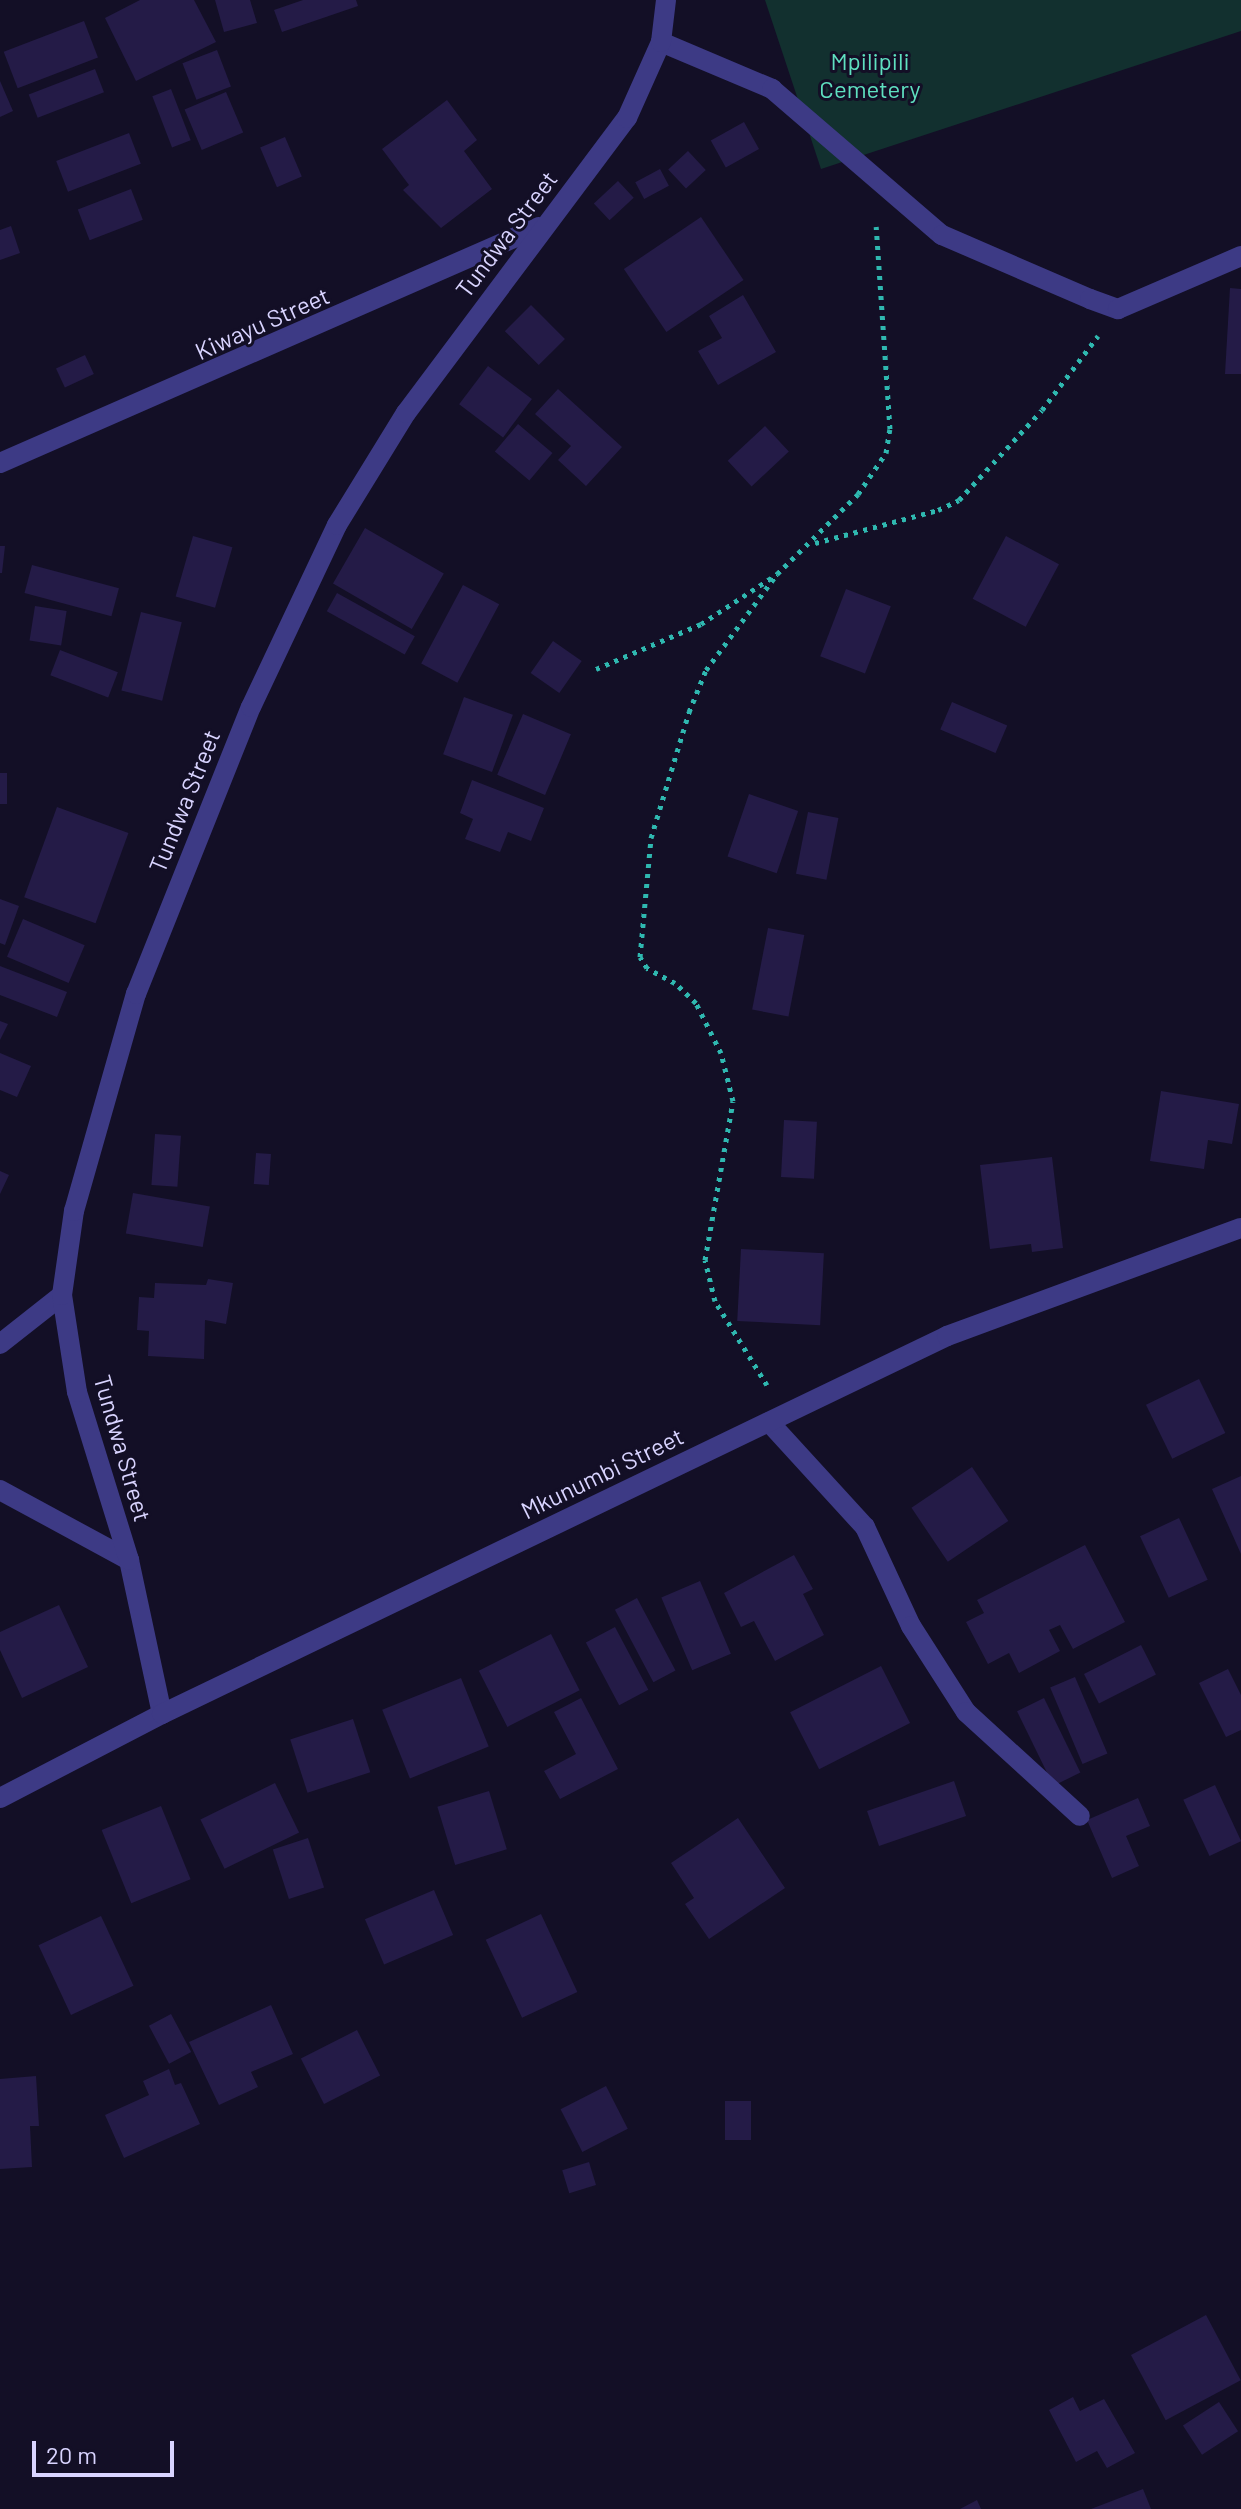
<!DOCTYPE html>
<html>
<head>
<meta charset="utf-8">
<style>
  body { margin:0 }
  #map { position:relative; width:1241px; height:2509px; overflow:hidden; background:#130f26; font-family:Barlow,sans-serif }
  div>[style] { position:absolute }
  [style*='--x'] { left:calc(var(--x)*1px); top:calc(var(--y)*1px); width:calc(var(--w)*1px); rotate:calc(var(--a)*1deg) }
  .green>* { inset:0; background:#12302f }
  .building>* { inset:0; background:#241b47; transform-origin:0 0 }
  .path>* { height:5px; margin-top:-2.5px; transform-origin:0; background:repeating-linear-gradient(90deg,#2fb8b0 0 4px,transparent 0 10px) }
  .minor>* { height:20px; margin:-10px; padding:0 10px; transform-origin:10px; border-radius:10px; background:#3d3a85 }
  span { translate:-50% -50%; white-space:nowrap; text-align:center; line-height:1.15; -webkit-text-stroke:6px #130f26; paint-order:stroke }
  .park-label { font-size:24px; color:#5fe0c0 }
  .street-label { font-size:24px; color:#d9d4ff }
  .scale { position:absolute; left:32px; top:2441px; width:142px; height:36px; box-sizing:border-box; border:4px solid #d9d4ff; border-top:0; padding-left:10px; font-size:24px; line-height:28px; white-space:nowrap; color:#d9d4ff; -webkit-text-stroke:6px #130f26; paint-order:stroke }
</style>
</head>
<body>
<div id="map">
  <div class="green">
    <i style="clip-path:polygon(765px 0,1241px 0,1241px 31px,821px 169px)"></i>
  </div>
  <div class="building">
    <i style="clip-path:polygon(140px 0,194px 0,216px 42px,136px 81px,105px 18px)"></i>
    <i style="clip-path:polygon(215px 0,250px 0,257px 23px,224px 32px)"></i>
    <i style="clip-path:polygon(303px 0,356px 0,358px 6px,282px 32px,274px 10px)"></i>
    <i style="left:84px;top:21px;width:39px;height:86px;rotate:69deg"></i>
    <i style="left:217px;top:50px;width:39px;height:37px;rotate:69deg"></i>
    <i style="left:95px;top:69px;width:25px;height:71px;rotate:69deg"></i>
    <i style="clip-path:polygon(0 81px,13px 111px,0 117px)"></i>
    <i style="left:171px;top:89px;width:55px;height:20px;rotate:69deg"></i>
    <i style="left:226px;top:92px;width:44px;height:45px;rotate:67deg"></i>
    <i style="clip-path:polygon(447px 100px,477px 140px,464px 151px,492px 189px,441px 228px,403px 190px,409px 185px,382px 149px)"></i>
    <i style="left:744px;top:122px;width:31px;height:38px;rotate:61deg"></i>
    <i style="left:129px;top:133px;width:33px;height:78px;rotate:69deg"></i>
    <i style="left:285px;top:137px;width:43px;height:27px;rotate:67deg"></i>
    <i style="left:688px;top:151px;width:26px;height:27px;rotate:47deg"></i>
    <i style="left:660px;top:169px;width:19px;height:28px;rotate:62deg"></i>
    <i style="left:618px;top:181px;width:23px;height:33px;rotate:47deg"></i>
    <i style="left:131px;top:189px;width:33px;height:57px;rotate:69deg"></i>
    <i style="left:701px;top:217px;width:76px;height:93px;rotate:56deg"></i>
    <i style="clip-path:polygon(11px 226px,20px 253px,0 260px,0 230px)"></i>
    <i style="clip-path:polygon(1230px 288px,1241px 289px,1241px 374px,1225px 374px)"></i>
    <i style="clip-path:polygon(743px 295px,776px 352px,718px 385px,698px 351px,722px 338px,709px 316px)"></i>
    <i style="left:531px;top:305px;width:48px;height:37px;rotate:45deg"></i>
    <i style="left:85px;top:355px;width:21px;height:32px;rotate:65deg"></i>
    <i style="left:488px;top:366px;width:55px;height:48px;rotate:37deg"></i>
    <i style="clip-path:polygon(558px 389px,622px 447px,586px 486px,558px 460px,571px 446px,535px 414px)"></i>
    <i style="left:518px;top:424px;width:45px;height:36px;rotate:40deg"></i>
    <i style="left:765px;top:426px;width:35px;height:51px;rotate:47deg"></i>
    <i style="left:365px;top:528px;width:91px;height:64px;rotate:30deg"></i>
    <i style="left:193px;top:536px;width:41px;height:63px;rotate:16deg"></i>
    <i style="left:1006px;top:536px;width:60px;height:71px;rotate:28deg"></i>
    <i style="clip-path:polygon(0 546px,5px 546px,2px 573px,0 573px)"></i>
    <i style="left:32px;top:565px;width:90px;height:29px;rotate:15deg"></i>
    <i style="left:463px;top:585px;width:41px;height:89px;rotate:28deg"></i>
    <i style="left:846px;top:589px;width:48px;height:72px;rotate:21deg"></i>
    <i style="left:337px;top:593px;width:89px;height:21px;rotate:29deg"></i>
    <i style="left:35px;top:606px;width:32px;height:35px;rotate:9deg"></i>
    <i style="left:141px;top:612px;width:42px;height:81px;rotate:14deg"></i>
    <i style="left:553px;top:641px;width:35px;height:39px;rotate:35deg"></i>
    <i style="left:60px;top:650px;width:62px;height:27px;rotate:21deg"></i>
    <i style="left:464px;top:697px;width:52px;height:61px;rotate:20deg"></i>
    <i style="left:952px;top:702px;width:60px;height:30px;rotate:23deg"></i>
    <i style="left:523px;top:714px;width:52px;height:66px;rotate:23deg"></i>
    <i style="left:0;top:773px;width:7px;height:31px"></i>
    <i style="clip-path:polygon(472px 780px,544px 808px,531px 841px,508px 832px,500px 852px,465px 839px,473px 819px,460px 813px)"></i>
    <i style="left:749px;top:794px;width:52px;height:66px;rotate:19deg"></i>
    <i style="left:57px;top:807px;width:76px;height:96px;rotate:20deg"></i>
    <i style="left:808px;top:812px;width:31px;height:63px;rotate:11deg"></i>
    <i style="clip-path:polygon(0 899px,19px 906px,5px 945px,0 943px)"></i>
    <i style="left:23px;top:919px;width:67px;height:41px;rotate:23deg"></i>
    <i style="left:768px;top:928px;width:37px;height:83px;rotate:11deg"></i>
    <i style="clip-path:polygon(0 966px,67px 992px,57px 1017px,0 995px)"></i>
    <i style="clip-path:polygon(0 1021px,8px 1024px,0 1040px)"></i>
    <i style="clip-path:polygon(0 1053px,31px 1066px,17px 1097px,0 1090px)"></i>
    <i style="clip-path:polygon(1161px 1091px,1239px 1104px,1232px 1144px,1208px 1140px,1204px 1169px,1150px 1161px)"></i>
    <i style="left:784px;top:1120px;width:33px;height:57px;rotate:3deg"></i>
    <i style="left:155px;top:1134px;width:26px;height:51px;rotate:4deg"></i>
    <i style="left:256px;top:1153px;width:15px;height:31px;rotate:4deg"></i>
    <i style="clip-path:polygon(1052px 1157px,1063px 1248px,1032px 1252px,1031px 1244px,990px 1249px,980px 1165px)"></i>
    <i style="clip-path:polygon(0 1171px,9px 1175px,0 1194px)"></i>
    <i style="left:133px;top:1193px;width:78px;height:41px;rotate:10deg"></i>
    <i style="left:741px;top:1249px;width:83px;height:72px;rotate:3deg"></i>
    <i style="clip-path:polygon(208px 1279px,233px 1283px,226px 1324px,205px 1320px,204px 1359px,148px 1356px,149px 1331px,137px 1330px,139px 1297px,154px 1298px,155px 1283px,206px 1285px)"></i>
    <i style="left:1199px;top:1379px;width:60px;height:59px;rotate:64deg"></i>
    <i style="left:972px;top:1467px;width:65px;height:73px;rotate:56deg"></i>
    <i style="clip-path:polygon(1241px 1476px,1241px 1554px,1212px 1489px)"></i>
    <i style="left:1179px;top:1518px;width:68px;height:43px;rotate:65deg"></i>
    <i style="clip-path:polygon(1085px 1545px,1125px 1622px,1073px 1649px,1060px 1625px,1049px 1630px,1060px 1651px,1019px 1673px,1009px 1653px,988px 1664px,966px 1622px,984px 1613px,977px 1600px)"></i>
    <i style="clip-path:polygon(794px 1555px,813px 1589px,803px 1594px,824px 1635px,775px 1661px,754px 1621px,741px 1627px,724px 1593px)"></i>
    <i style="left:700px;top:1581px;width:79px;height:42px;rotate:67deg"></i>
    <i style="left:637px;top:1598px;width:82px;height:25px;rotate:62deg"></i>
    <i style="clip-path:polygon(59px 1605px,88px 1667px,22px 1698px,0 1650px,0 1632px)"></i>
    <i style="left:615px;top:1627px;width:71px;height:33px;rotate:62deg"></i>
    <i style="left:551px;top:1634px;width:63px;height:81px;rotate:63deg"></i>
    <i style="left:1141px;top:1645px;width:33px;height:64px;rotate:63deg"></i>
    <i style="left:881px;top:1666px;width:64px;height:102px;rotate:63deg"></i>
    <i style="clip-path:polygon(1228px 1669px,1241px 1695px,1241px 1730px,1226px 1737px,1199px 1683px)"></i>
    <i style="left:1075px;top:1677px;width:83px;height:27px;rotate:67deg"></i>
    <i style="left:461px;top:1678px;width:74px;height:85px;rotate:68deg"></i>
    <i style="clip-path:polygon(581px 1698px,618px 1769px,560px 1799px,544px 1771px,576px 1754px,554px 1712px)"></i>
    <i style="left:1044px;top:1698px;width:83px;height:30px;rotate:64deg"></i>
    <i style="left:353px;top:1719px;width:56px;height:66px;rotate:72deg"></i>
    <i style="left:954px;top:1781px;width:37px;height:92px;rotate:71deg"></i>
    <i style="left:275px;top:1783px;width:55px;height:83px;rotate:64deg"></i>
    <i style="left:1215px;top:1785px;width:62px;height:35px;rotate:65deg"></i>
    <i style="left:489px;top:1791px;width:61px;height:54px;rotate:73deg"></i>
    <i style="clip-path:polygon(1138px 1798px,1150px 1826px,1126px 1836px,1139px 1866px,1112px 1878px,1087px 1820px)"></i>
    <i style="left:161px;top:1806px;width:79px;height:64px;rotate:68deg"></i>
    <i style="clip-path:polygon(738px 1818px,785px 1888px,709px 1939px,685px 1904px,694px 1898px,671px 1863px)"></i>
    <i style="left:308px;top:1838px;width:52px;height:37px;rotate:72deg"></i>
    <i style="left:434px;top:1890px;width:49px;height:75px;rotate:67deg"></i>
    <i style="left:541px;top:1914px;width:86px;height:61px;rotate:65deg"></i>
    <i style="left:101px;top:1916px;width:77px;height:69px;rotate:65deg"></i>
    <i style="clip-path:polygon(271px 2005px,293px 2054px,251px 2072px,258px 2087px,219px 2105px,189px 2042px)"></i>
    <i style="left:171px;top:2014px;width:43px;height:25px;rotate:62deg"></i>
    <i style="left:357px;top:2030px;width:51px;height:63px;rotate:63deg"></i>
    <i style="clip-path:polygon(169px 2069px,175px 2085px,181px 2083px,200px 2124px,124px 2158px,105px 2115px,149px 2095px,143px 2081px)"></i>
    <i style="clip-path:polygon(36px 2076px,39px 2126px,30px 2126px,32px 2167px,0 2169px,0 2079px)"></i>
    <i style="left:606px;top:2086px;width:48px;height:51px;rotate:63deg"></i>
    <i style="left:725px;top:2101px;width:26px;height:39px"></i>
    <i style="left:589px;top:2162px;width:24px;height:28px;rotate:73deg"></i>
    <i style="left:1206px;top:2315px;width:74px;height:85px;rotate:62deg"></i>
    <i style="clip-path:polygon(1073px 2397px,1080px 2411px,1104px 2399px,1135px 2453px,1107px 2468px,1097px 2451px,1076px 2462px,1049px 2410px)"></i>
    <i style="left:1219px;top:2402px;width:35px;height:43px;rotate:57deg"></i>
    <i style="clip-path:polygon(1143px 2489px,1151px 2509px,1091px 2509px)"></i>
    <i style="clip-path:polygon(977px 2500px,981px 2509px,960px 2509px)"></i>
  </div>
  <div class="path">
    <i style="--x:815;--y:543;--w:127;--a:-15"></i>
    <i style="--x:938;--y:510;--w:23;--a:-25"></i>
    <i style="--x:959;--y:500;--w:122;--a:-47.3"></i>
    <i style="--x:1042;--y:410;--w:93;--a:-52.9"></i>
    <i style="--x:596;--y:669;--w:114;--a:-23.2"></i>
    <i style="--x:701;--y:624;--w:91;--a:-33.3"></i>
    <i style="--x:777;--y:574;--w:114;--a:-44.6"></i>
    <i style="--x:858;--y:494;--w:50;--a:-55.7"></i>
    <i style="--x:886;--y:453;--w:24;--a:-81"></i>
    <i style="--x:890;--y:429;--w:203;--a:-93.9"></i>
    <i style="--x:767;--y:1385;--w:99;--a:-121.8"></i>
    <i style="--x:715;--y:1301;--w:42;--a:-103.7"></i>
    <i style="--x:705;--y:1260;--w:161;--a:-80"></i>
    <i style="--x:733;--y:1101;--w:49;--a:-104"></i>
    <i style="--x:721;--y:1053;--w:56;--a:-116.6"></i>
    <i style="--x:696;--y:1003;--w:29;--a:-136"></i>
    <i style="--x:675;--y:983;--w:32;--a:-152"></i>
    <i style="--x:647;--y:968;--w:13;--a:-122"></i>
    <i style="--x:640;--y:957;--w:120;--a:-84.7"></i>
    <i style="--x:651;--y:838;--w:132;--a:-73.2"></i>
    <i style="--x:689;--y:712;--w:45;--a:-68"></i>
    <i style="--x:706;--y:670;--w:119;--a:-53.5"></i>
  </div>
  <div class="minor">
    <i style="--x:661;--y:42;--w:121;--a:22.9"></i>
    <i style="--x:772;--y:89;--w:224;--a:40.7"></i>
    <i style="--x:942;--y:235;--w:161;--a:23.4"></i>
    <i style="--x:1090;--y:299;--w:30;--a:20"></i>
    <i style="--x:1118;--y:309;--w:134;--a:-23.3"></i>
    <i style="--x:0;--y:463;--w:588;--a:-23.65"></i>
    <i style="--x:0;--y:1344;--w:79;--a:-38.3"></i>
    <i style="--x:769;--y:1422;--w:142;--a:47.6"></i>
    <i style="--x:865;--y:1527;--w:109;--a:65.1"></i>
    <i style="--x:911;--y:1626;--w:102;--a:57.4"></i>
    <i style="--x:966;--y:1712;--w:154;--a:42.4"></i>
    <i style="--x:0;--y:1490;--w:147;--a:28.5"></i>
    <i style="--x:162;--y:1714;--w:157;--a:-102.1"></i>
    <i style="--x:129;--y:1560;--w:176;--a:-107.2"></i>
    <i style="--x:77;--y:1392;--w:98;--a:-98.8"></i>
    <i style="--x:62;--y:1295;--w:85;--a:-81.9"></i>
    <i style="--x:74;--y:1211;--w:226;--a:-74.1"></i>
    <i style="--x:136;--y:994;--w:309;--a:-68.2"></i>
    <i style="--x:251;--y:707;--w:201;--a:-64.7"></i>
    <i style="--x:337;--y:525;--w:132;--a:-58.4"></i>
    <i style="--x:406;--y:413;--w:369;--a:-53.2"></i>
    <i style="--x:627;--y:118;--w:83;--a:-65.9"></i>
    <i style="--x:661;--y:42;--w:42;--a:-83.2"></i>
    <i style="--x:0;--y:1798;--w:182;--a:-27.4"></i>
    <i style="--x:162;--y:1714;--w:871;--a:-25.71"></i>
    <i style="--x:947;--y:1336;--w:313;--a:-20.2"></i>
  </div>
  <div class="park-label">
    <span style="left:870px;top:75px">Mpilipili<br>Cemetery</span>
  </div>
  <div class="street-label">
    <span style="left:506px;top:234px;rotate:-53deg">Tundwa Street</span>
    <span style="left:262px;top:323px;rotate:-24deg">Kiwayu Street</span>
    <span style="left:184px;top:801px;rotate:-68deg">Tundwa Street</span>
    <span style="left:123px;top:1448px;rotate:74deg">Tundwa Street</span>
    <span style="left:602px;top:1473px;rotate:-26deg">Mkunumbi Street</span>
  </div>
  <div class="scale">20 m</div>
</div>
</body>
</html>
